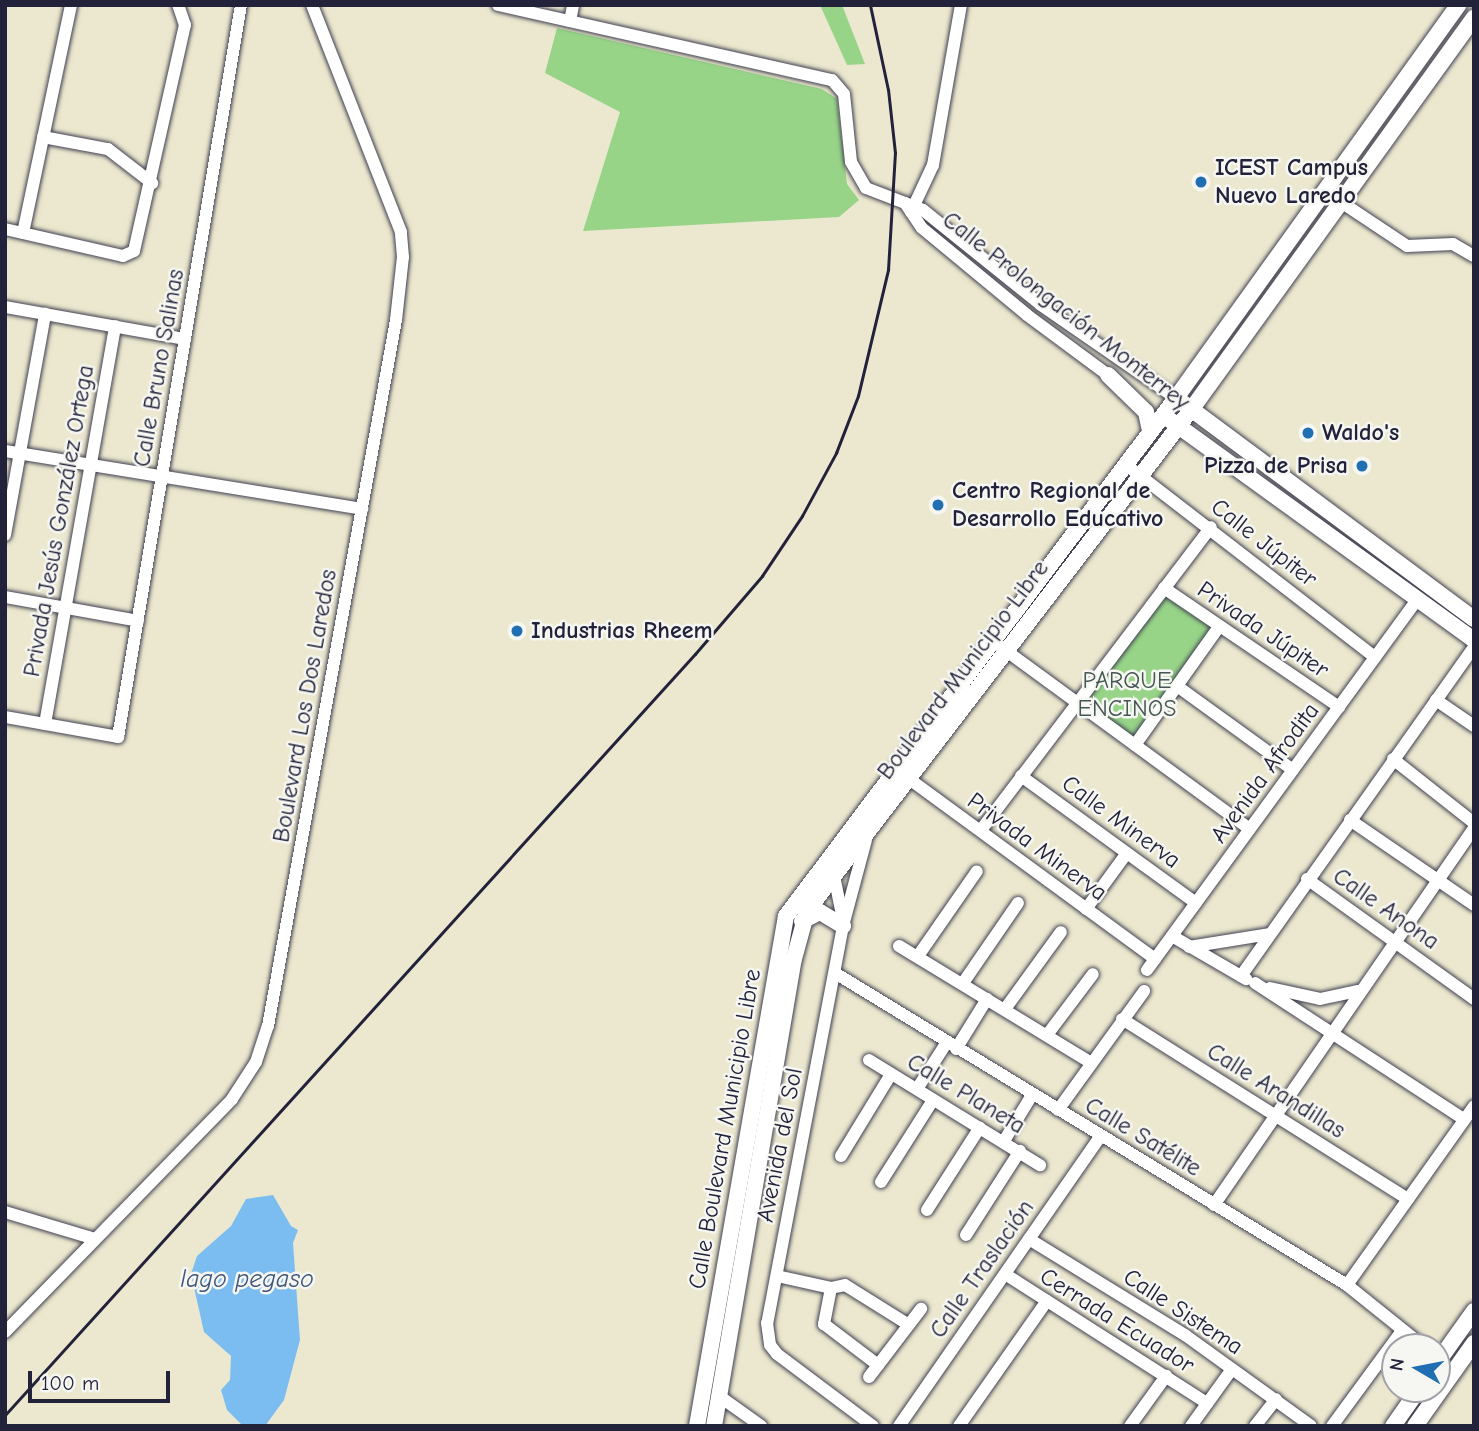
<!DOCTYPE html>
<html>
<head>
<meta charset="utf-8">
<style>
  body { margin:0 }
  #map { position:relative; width:1479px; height:1431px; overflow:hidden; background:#ece8cf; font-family:"Comic Neue",sans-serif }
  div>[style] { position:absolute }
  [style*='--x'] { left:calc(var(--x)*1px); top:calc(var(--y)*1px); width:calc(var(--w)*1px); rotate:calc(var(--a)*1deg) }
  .green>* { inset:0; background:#97d488; transform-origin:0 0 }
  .water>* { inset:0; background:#7bbdf0 }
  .roads { filter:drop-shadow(0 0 2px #404051) drop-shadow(0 0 2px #404051) }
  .minor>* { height:12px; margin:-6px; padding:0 6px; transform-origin:6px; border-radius:6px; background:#fff }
  .major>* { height:16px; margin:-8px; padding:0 8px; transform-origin:8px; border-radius:8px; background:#fff }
  .rail>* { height:2.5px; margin:-1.25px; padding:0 1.25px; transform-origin:1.25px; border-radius:1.25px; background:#22223b }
  .dots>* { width:19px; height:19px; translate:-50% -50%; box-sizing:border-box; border:4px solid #f6f6f2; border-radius:50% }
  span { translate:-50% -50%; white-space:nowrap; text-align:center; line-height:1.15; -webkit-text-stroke:5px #f6f6f2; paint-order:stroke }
  .poi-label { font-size:24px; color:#22223b; font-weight:700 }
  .left { translate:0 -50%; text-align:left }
  .right { translate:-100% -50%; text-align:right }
  .street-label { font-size:24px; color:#22223b }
  .park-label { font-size:24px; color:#455752 }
  .water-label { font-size:26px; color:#41587a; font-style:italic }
  .frame { position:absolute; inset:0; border:7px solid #22223b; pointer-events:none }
  .north { position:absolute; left:1381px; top:1333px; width:70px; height:70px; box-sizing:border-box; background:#f6f6f2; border:2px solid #a1a1a9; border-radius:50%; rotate:280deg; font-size:19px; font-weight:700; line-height:28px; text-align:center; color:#22223b }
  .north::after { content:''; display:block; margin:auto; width:24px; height:32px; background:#1f6fb2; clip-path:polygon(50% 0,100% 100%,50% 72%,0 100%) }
  .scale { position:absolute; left:28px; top:1371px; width:142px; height:32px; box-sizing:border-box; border:4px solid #22223b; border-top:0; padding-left:9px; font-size:21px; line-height:24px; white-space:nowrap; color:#22223b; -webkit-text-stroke:5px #f6f6f2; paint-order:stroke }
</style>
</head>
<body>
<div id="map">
  <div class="green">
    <i style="clip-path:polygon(820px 5px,842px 5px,865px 64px,847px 65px)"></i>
    <i style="clip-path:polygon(557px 28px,822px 89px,837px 99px,847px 184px,859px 200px,839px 217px,583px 231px,620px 112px,545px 73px)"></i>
    <i style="left:1164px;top:588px;width:67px;height:144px;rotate:35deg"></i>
  </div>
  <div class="water">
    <i style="clip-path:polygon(273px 1195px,291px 1226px,298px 1230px,293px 1243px,300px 1340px,284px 1400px,265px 1426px,243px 1426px,227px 1410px,221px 1390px,230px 1380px,231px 1356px,204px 1332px,191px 1274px,197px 1256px,231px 1226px,246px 1199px)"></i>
  </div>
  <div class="roads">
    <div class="minor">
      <i style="--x:498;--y:5;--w:342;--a:12.7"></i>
      <i style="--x:832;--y:80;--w:18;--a:49"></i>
      <i style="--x:844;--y:94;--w:68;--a:84.1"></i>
      <i style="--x:851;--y:162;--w:30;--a:60"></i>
      <i style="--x:866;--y:188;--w:61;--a:21.1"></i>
      <i style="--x:923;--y:210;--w:151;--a:38.8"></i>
      <i style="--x:1041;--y:305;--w:164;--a:34.6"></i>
      <i style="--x:570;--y:21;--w:16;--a:-79"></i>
      <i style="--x:43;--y:137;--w:66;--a:10.5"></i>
      <i style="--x:108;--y:149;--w:56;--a:37.7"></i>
      <i style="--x:1341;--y:202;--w:79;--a:33.7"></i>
      <i style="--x:1407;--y:246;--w:46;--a:-2.5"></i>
      <i style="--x:1453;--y:244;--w:24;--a:30"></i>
      <i style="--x:905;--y:203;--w:30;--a:56"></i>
      <i style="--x:922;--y:228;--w:136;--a:39.6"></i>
      <i style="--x:1027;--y:315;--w:109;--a:36.5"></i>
      <i style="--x:911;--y:212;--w:52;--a:-64.9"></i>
      <i style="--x:933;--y:165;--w:162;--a:-80.1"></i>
      <i style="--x:5;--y:229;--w:121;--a:12.9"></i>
      <i style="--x:123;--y:256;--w:12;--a:-24"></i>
      <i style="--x:134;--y:251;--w:232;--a:-77.3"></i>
      <i style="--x:185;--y:25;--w:21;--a:-109"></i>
      <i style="--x:23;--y:233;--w:233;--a:-78.1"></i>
      <i style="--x:5;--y:307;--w:183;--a:10.1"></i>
      <i style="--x:5;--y:451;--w:362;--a:9.2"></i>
      <i style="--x:1125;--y:464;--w:316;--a:37.7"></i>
      <i style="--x:5;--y:535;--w:225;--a:-79.7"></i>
      <i style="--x:1164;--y:588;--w:212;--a:34.2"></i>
      <i style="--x:5;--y:597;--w:135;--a:10.2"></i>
      <i style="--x:1001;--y:647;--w:308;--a:36.2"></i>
      <i style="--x:1177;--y:686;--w:143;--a:35.9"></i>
      <i style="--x:1436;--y:700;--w:46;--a:34.4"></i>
      <i style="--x:5;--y:717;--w:115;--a:10"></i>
      <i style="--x:118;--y:737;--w:742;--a:-80.46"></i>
      <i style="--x:45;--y:724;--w:404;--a:-80"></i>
      <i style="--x:1135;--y:745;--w:145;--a:-54.6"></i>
      <i style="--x:1393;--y:759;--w:103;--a:38.3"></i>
      <i style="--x:901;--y:773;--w:315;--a:36.2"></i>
      <i style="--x:1021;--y:776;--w:216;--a:36"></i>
      <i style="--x:1350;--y:820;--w:150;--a:34.4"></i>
      <i style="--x:981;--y:830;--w:380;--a:-52.8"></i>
      <i style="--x:866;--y:840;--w:89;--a:105"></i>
      <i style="--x:843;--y:926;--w:404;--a:100.8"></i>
      <i style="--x:767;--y:1323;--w:22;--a:82"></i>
      <i style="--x:770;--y:1345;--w:11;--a:52"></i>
      <i style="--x:777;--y:1354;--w:120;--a:36.9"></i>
      <i style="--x:833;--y:871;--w:45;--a:78.4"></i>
      <i style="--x:1307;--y:879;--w:206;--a:35.7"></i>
      <i style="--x:1086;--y:909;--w:69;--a:-53.8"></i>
      <i style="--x:1172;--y:936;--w:86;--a:30.2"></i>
      <i style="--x:899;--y:946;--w:223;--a:31.3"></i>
      <i style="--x:1189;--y:947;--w:81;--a:-9.2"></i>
      <i style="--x:918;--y:956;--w:103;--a:-55.2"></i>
      <i style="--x:1147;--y:970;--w:458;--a:-53.9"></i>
      <i style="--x:835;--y:973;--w:600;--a:31.36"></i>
      <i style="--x:1347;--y:1285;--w:99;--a:38.8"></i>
      <i style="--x:1241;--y:976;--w:403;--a:-54.7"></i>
      <i style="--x:963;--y:983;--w:97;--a:-55.5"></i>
      <i style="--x:1255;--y:983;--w:249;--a:33.1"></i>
      <i style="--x:1270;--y:988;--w:51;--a:12.4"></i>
      <i style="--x:1320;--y:999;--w:39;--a:-12"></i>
      <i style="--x:1005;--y:1009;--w:95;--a:-54"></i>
      <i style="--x:1122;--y:1019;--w:338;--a:32.2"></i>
      <i style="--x:1047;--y:1035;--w:76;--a:-53"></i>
      <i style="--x:956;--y:1049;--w:59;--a:-58.2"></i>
      <i style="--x:869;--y:1060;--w:201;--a:31.6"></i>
      <i style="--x:917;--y:1089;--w:56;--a:-57.4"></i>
      <i style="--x:1058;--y:1110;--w:147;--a:-54.1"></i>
      <i style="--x:1004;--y:1141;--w:54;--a:-58.7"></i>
      <i style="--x:841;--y:1156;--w:96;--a:-58.6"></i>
      <i style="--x:881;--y:1182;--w:97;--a:-57.6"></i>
      <i style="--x:1214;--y:1205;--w:458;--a:-55.4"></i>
      <i style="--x:927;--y:1210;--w:98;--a:-57.4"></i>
      <i style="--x:5;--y:1212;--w:94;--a:16.7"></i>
      <i style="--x:966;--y:1235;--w:100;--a:-57.3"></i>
      <i style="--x:1029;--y:1239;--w:183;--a:31.6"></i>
      <i style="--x:1185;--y:1335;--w:155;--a:35.8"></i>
      <i style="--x:1005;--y:1274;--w:240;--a:32.6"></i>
      <i style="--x:777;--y:1276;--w:55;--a:12.5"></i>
      <i style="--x:831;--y:1288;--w:14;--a:-12"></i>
      <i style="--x:845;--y:1285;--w:75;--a:32"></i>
      <i style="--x:1347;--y:1285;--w:219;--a:-54.6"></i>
      <i style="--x:831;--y:1288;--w:37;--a:101"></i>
      <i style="--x:824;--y:1324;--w:68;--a:37.2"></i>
      <i style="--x:5;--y:1332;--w:325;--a:-45.7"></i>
      <i style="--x:232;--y:1099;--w:44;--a:-57"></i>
      <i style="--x:256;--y:1062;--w:38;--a:-72"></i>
      <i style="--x:268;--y:1026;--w:718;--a:-79.72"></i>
      <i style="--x:396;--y:320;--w:63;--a:-83.7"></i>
      <i style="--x:403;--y:257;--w:25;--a:-95"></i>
      <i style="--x:401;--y:232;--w:244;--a:-111.4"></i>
      <i style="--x:869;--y:1377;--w:86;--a:-52.6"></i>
      <i style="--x:719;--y:1396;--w:52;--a:35.5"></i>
      <i style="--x:899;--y:1426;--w:352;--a:-55.2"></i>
      <i style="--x:959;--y:1426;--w:153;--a:-54.9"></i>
      <i style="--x:1130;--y:1426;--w:62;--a:-54.2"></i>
      <i style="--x:1191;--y:1426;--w:70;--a:-54.3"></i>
      <i style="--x:1255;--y:1426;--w:34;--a:-52"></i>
      <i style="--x:1332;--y:1426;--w:117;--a:-53.7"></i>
    </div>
    <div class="major">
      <i style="--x:1108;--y:375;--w:53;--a:44.2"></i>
      <i style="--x:1146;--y:412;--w:19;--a:78"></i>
      <i style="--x:1183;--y:403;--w:362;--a:36.6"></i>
      <i style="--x:1170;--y:420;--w:375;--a:35.9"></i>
      <i style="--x:802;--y:921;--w:20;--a:-27"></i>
      <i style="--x:820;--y:912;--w:27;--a:31"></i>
      <i style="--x:1437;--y:1363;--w:64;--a:-54.6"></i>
      <i style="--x:697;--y:1426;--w:518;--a:-80.1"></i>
      <i style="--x:786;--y:916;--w:648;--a:-53.02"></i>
      <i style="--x:1176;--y:398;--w:484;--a:-54.3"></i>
      <i style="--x:714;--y:1426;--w:474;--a:-80.3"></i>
      <i style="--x:794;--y:959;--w:50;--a:-74.8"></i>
      <i style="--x:807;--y:911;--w:631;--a:-52.53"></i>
      <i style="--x:1191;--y:410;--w:484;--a:-54.2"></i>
      <i style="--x:1393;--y:1426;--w:45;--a:-54.9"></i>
      <i style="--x:1415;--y:1426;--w:102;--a:-54.6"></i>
    </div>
  </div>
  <div class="rail">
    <i style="--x:5;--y:1415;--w:1027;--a:-47.8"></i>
    <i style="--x:695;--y:654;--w:103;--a:-49.3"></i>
    <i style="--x:762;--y:576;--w:72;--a:-56.3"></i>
    <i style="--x:802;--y:516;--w:72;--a:-61.6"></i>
    <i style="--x:836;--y:453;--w:61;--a:-68.9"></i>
    <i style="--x:858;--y:396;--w:130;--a:-76.6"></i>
    <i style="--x:888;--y:270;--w:117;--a:-86.6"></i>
    <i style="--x:895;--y:153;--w:63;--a:-96.3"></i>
    <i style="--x:888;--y:90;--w:87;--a:-102"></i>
  </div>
  <div class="dots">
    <i style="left:1201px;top:182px;background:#1f6fb2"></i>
    <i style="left:1308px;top:433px;background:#1f6fb2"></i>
    <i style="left:1362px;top:466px;background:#1f6fb2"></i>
    <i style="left:938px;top:505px;background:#1f6fb2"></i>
    <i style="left:517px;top:631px;background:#1f6fb2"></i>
  </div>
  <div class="poi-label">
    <span class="left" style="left:1215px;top:182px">ICEST Campus<br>Nuevo Laredo</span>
    <span class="left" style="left:1322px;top:433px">Waldo's</span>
    <span class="right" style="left:1348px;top:466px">Pizza de Prisa</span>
    <span class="left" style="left:952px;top:505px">Centro Regional de<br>Desarrollo Educativo</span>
    <span class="left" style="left:531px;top:631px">Industrias Rheem</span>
  </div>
  <div class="street-label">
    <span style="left:1066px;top:311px;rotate:38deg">Calle Prolongación Monterrey</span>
    <span style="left:159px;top:368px;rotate:-80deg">Calle Bruno Salinas</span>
    <span style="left:59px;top:521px;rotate:-80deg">Privada Jesús González Ortega</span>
    <span style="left:1264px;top:543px;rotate:38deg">Calle Júpiter</span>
    <span style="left:1263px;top:630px;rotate:34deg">Privada Júpiter</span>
    <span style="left:963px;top:670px;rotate:-53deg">Boulevard Municipio Libre</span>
    <span style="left:305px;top:706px;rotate:-80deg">Boulevard Los Dos Laredos</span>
    <span style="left:1265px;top:773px;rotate:-54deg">Avenida Afrodita</span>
    <span style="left:1121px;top:822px;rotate:36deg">Calle Minerva</span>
    <span style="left:1037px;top:847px;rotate:36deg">Privada Minerva</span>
    <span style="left:1386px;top:909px;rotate:35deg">Calle Anona</span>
    <span style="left:1276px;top:1091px;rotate:32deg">Calle Arandillas</span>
    <span style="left:966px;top:1094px;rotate:31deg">Calle Planeta</span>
    <span style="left:725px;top:1129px;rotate:-80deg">Calle Boulevard Municipio Libre</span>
    <span style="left:1143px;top:1137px;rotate:31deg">Calle Satélite</span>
    <span style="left:780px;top:1145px;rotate:-79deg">Avenida del Sol</span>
    <span style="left:982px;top:1269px;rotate:-55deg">Calle Traslación</span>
    <span style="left:1183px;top:1312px;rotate:33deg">Calle Sistema</span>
    <span style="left:1117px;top:1321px;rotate:32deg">Cerrada Ecuador</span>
  </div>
  <div class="park-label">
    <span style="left:1127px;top:695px">PARQUE<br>ENCINOS</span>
  </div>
  <div class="water-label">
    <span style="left:247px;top:1280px">lago pegaso</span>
  </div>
  <div class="frame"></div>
  <div class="north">N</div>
  <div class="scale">100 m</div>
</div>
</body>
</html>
